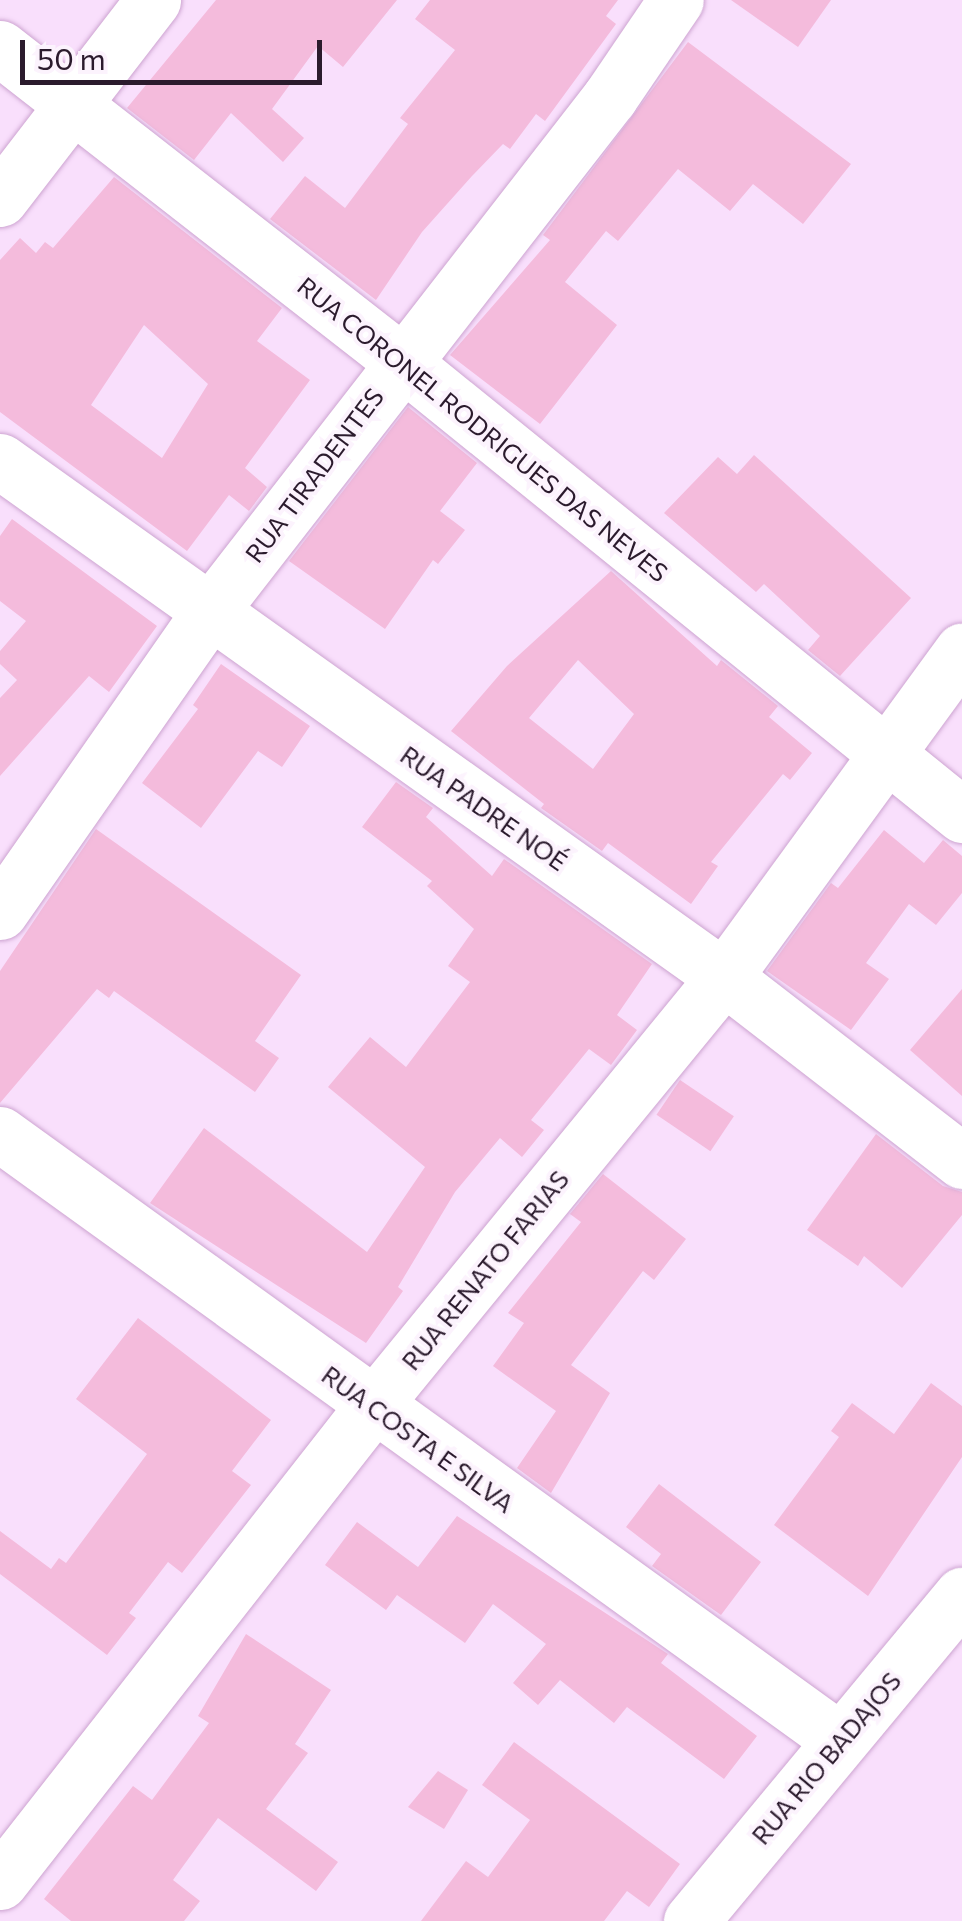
<!DOCTYPE html>
<html>
<head>
<meta charset="utf-8">
<style>
  body { margin:0 }
  #map { position:relative; width:962px; height:1921px; overflow:hidden; background:#f9dffc; font-family:Commissioner,sans-serif }
  div>[style] { position:absolute }
  [style*='--x'] { left:calc(var(--x)*1px); top:calc(var(--y)*1px); width:calc(var(--w)*1px); rotate:calc(var(--a)*1deg) }
  .building>* { inset:0; background:#f4bbdc; transform-origin:0 0 }
  .roads { filter:drop-shadow(0 0 2px #cda4d1) drop-shadow(0 0 2px #cda4d1) }
  .minor>* { height:55px; margin:-27.5px; padding:0 27.5px; transform-origin:27.5px; border-radius:27.5px; background:#fff }
  span { translate:-50% -50%; white-space:nowrap; text-align:center; line-height:1.15; -webkit-text-stroke:8px #fcf3fd; paint-order:stroke }
  .street-label { font-size:25px; color:#2b1b2d }
  .scale { position:absolute; left:20px; top:40px; width:302px; height:45px; box-sizing:border-box; border:5px solid #2b1b2d; border-top:0; padding-left:12px; font-size:30px; line-height:35px; white-space:nowrap; color:#2b1b2d; -webkit-text-stroke:8px #fcf3fd; paint-order:stroke }
</style>
</head>
<body>
<div id="map">
  <div class="building">
    <i style="clip-path:polygon(216px 0,397px 0,343px 67px,318px 46px,272px 109px,304px 138px,283px 162px,231px 113px,194px 160px,127px 108px)"></i>
    <i style="clip-path:polygon(430px 0,618px 0,606px 16px,616px 24px,545px 121px,536px 114px,510px 149px,503px 144px,472px 176px,422px 232px,376px 300px,270px 219px,305px 176px,345px 208px,408px 124px,400px 118px,455px 50px,415px 19px)"></i>
    <i style="clip-path:polygon(731px 0,831px 0,798px 47px)"></i>
    <i style="clip-path:polygon(688px 42px,851px 164px,803px 224px,753px 184px,730px 211px,678px 169px,618px 241px,606px 231px,565px 282px,617px 325px,540px 424px,450px 355px,550px 240px,543px 235px)"></i>
    <i style="clip-path:polygon(evenodd,114px 177px,282px 308px,257px 341px,310px 380px,245px 468px,267px 487px,249px 511px,229px 495px,187px 551px,0 412px,0 260px,20px 238px,36px 253px,45px 242px,53px 248px,114px 177px,144px 325px,208px 384px,162px 458px,91px 405px,144px 325px)"></i>
    <i style="clip-path:polygon(408px 407px,477px 463px,440px 511px,465px 530px,438px 564px,433px 560px,385px 629px,289px 561px)"></i>
    <i style="clip-path:polygon(754px 455px,911px 598px,840px 676px,808px 650px,820px 636px,764px 584px,756px 592px,664px 513px,718px 457px,737px 474px)"></i>
    <i style="clip-path:polygon(12px 519px,157px 626px,109px 692px,89px 676px,0 776px,0 698px,17px 680px,0 664px,0 651px,26px 621px,0 601px,0 536px)"></i>
    <i style="clip-path:polygon(evenodd,611px 571px,717px 666px,721px 660px,778px 706px,769px 717px,812px 753px,790px 780px,783px 774px,711px 862px,718px 866px,691px 904px,608px 843px,602px 851px,541px 808px,544px 804px,451px 731px,507px 666px,611px 571px,578px 660px,634px 714px,593px 769px,529px 718px,578px 660px)"></i>
    <i style="clip-path:polygon(221px 664px,310px 726px,282px 767px,258px 751px,201px 828px,142px 783px,198px 709px,193px 705px)"></i>
    <i style="clip-path:polygon(396px 782px,433px 808px,426px 817px,492px 876px,504px 859px,652px 964px,617px 1015px,637px 1030px,611px 1065px,589px 1049px,531px 1120px,544px 1130px,522px 1157px,500px 1138px,455px 1192px,398px 1287px,403px 1291px,366px 1343px,150px 1203px,204px 1128px,367px 1252px,425px 1167px,328px 1087px,370px 1037px,406px 1067px,470px 982px,448px 966px,474px 929px,427px 886px,432px 881px,362px 827px)"></i>
    <i style="clip-path:polygon(96px 829px,301px 975px,255px 1041px,279px 1058px,255px 1092px,114px 991px,109px 998px,97px 989px,0 1103px,0 971px)"></i>
    <i style="clip-path:polygon(884px 830px,924px 863px,943px 840px,962px 856px,962px 893px,936px 925px,909px 904px,866px 963px,889px 979px,851px 1030px,767px 971px,831px 883px,838px 888px)"></i>
    <i style="clip-path:polygon(962px 989px,962px 1096px,910px 1050px)"></i>
    <i style="left:680px;top:1080px;width:65px;height:42px;rotate:34deg"></i>
    <i style="clip-path:polygon(876px 1134px,943px 1186px,962px 1192px,962px 1215px,902px 1288px,864px 1256px,858px 1266px,807px 1230px)"></i>
    <i style="clip-path:polygon(603px 1174px,686px 1239px,654px 1280px,643px 1271px,571px 1365px,610px 1393px,551px 1493px,517px 1468px,556px 1411px,493px 1366px,524px 1323px,508px 1313px,581px 1222px,570px 1214px)"></i>
    <i style="clip-path:polygon(138px 1318px,271px 1420px,232px 1471px,251px 1485px,182px 1573px,168px 1562px,129px 1613px,136px 1618px,107px 1655px,0 1574px,0 1531px,51px 1569px,59px 1558px,66px 1563px,147px 1454px,76px 1399px)"></i>
    <i style="clip-path:polygon(931px 1383px,962px 1406px,962px 1457px,868px 1596px,774px 1525px,839px 1437px,831px 1431px,852px 1403px,894px 1434px)"></i>
    <i style="clip-path:polygon(659px 1484px,761px 1562px,721px 1615px,652px 1566px,661px 1554px,626px 1527px)"></i>
    <i style="clip-path:polygon(457px 1516px,668px 1654px,661px 1663px,757px 1736px,724px 1779px,627px 1707px,614px 1723px,560px 1680px,538px 1705px,513px 1683px,546px 1644px,493px 1604px,465px 1643px,397px 1595px,386px 1610px,325px 1565px,357px 1522px,418px 1567px)"></i>
    <i style="clip-path:polygon(246px 1634px,331px 1690px,295px 1744px,308px 1753px,266px 1809px,338px 1862px,316px 1891px,218px 1818px,173px 1880px,200px 1901px,184px 1921px,71px 1921px,44px 1899px,133px 1786px,152px 1800px,209px 1723px,198px 1716px)"></i>
    <i style="clip-path:polygon(514px 1742px,680px 1864px,649px 1907px,627px 1891px,604px 1921px,421px 1921px,466px 1861px,488px 1877px,530px 1820px,482px 1785px)"></i>
    <i style="clip-path:polygon(438px 1771px,468px 1790px,444px 1829px,408px 1807px)"></i>
  </div>
  <div class="roads">
    <div class="minor">
      <i style="--x:0;--y:48;--w:509;--a:37.97"></i>
      <i style="--x:401;--y:361;--w:722;--a:38.98"></i>
      <i style="--x:0;--y:199;--w:251;--a:-52.4"></i>
      <i style="--x:0;--y:461;--w:889;--a:35.48"></i>
      <i style="--x:724;--y:977;--w:301;--a:37.7"></i>
      <i style="--x:0;--y:912;--w:363;--a:-55.1"></i>
      <i style="--x:208;--y:614;--w:655;--a:-52.13"></i>
      <i style="--x:610;--y:97;--w:117;--a:-55.8"></i>
      <i style="--x:0;--y:1134;--w:1036;--a:35.81"></i>
      <i style="--x:0;--y:1882;--w:603;--a:-51.93"></i>
      <i style="--x:372;--y:1407;--w:556;--a:-50.7"></i>
      <i style="--x:724;--y:977;--w:404;--a:-53.9"></i>
      <i style="--x:691;--y:1921;--w:424;--a:-50.3"></i>
    </div>
  </div>
  <div class="street-label">
    <span style="left:483px;top:429px;rotate:39deg">RUA CORONEL RODRIGUES DAS NEVES</span>
    <span style="left:314px;top:475px;rotate:-53deg">RUA TIRADENTES</span>
    <span style="left:484px;top:808px;rotate:35deg">RUA PADRE NOÉ</span>
    <span style="left:485px;top:1270px;rotate:-51deg">RUA RENATO FARIAS</span>
    <span style="left:418px;top:1439px;rotate:36deg">RUA COSTA E SILVA</span>
    <span style="left:826px;top:1758px;rotate:-50deg">RUA RIO BADAJOS</span>
  </div>
  <div class="scale">50 m</div>
</div>
</body>
</html>
